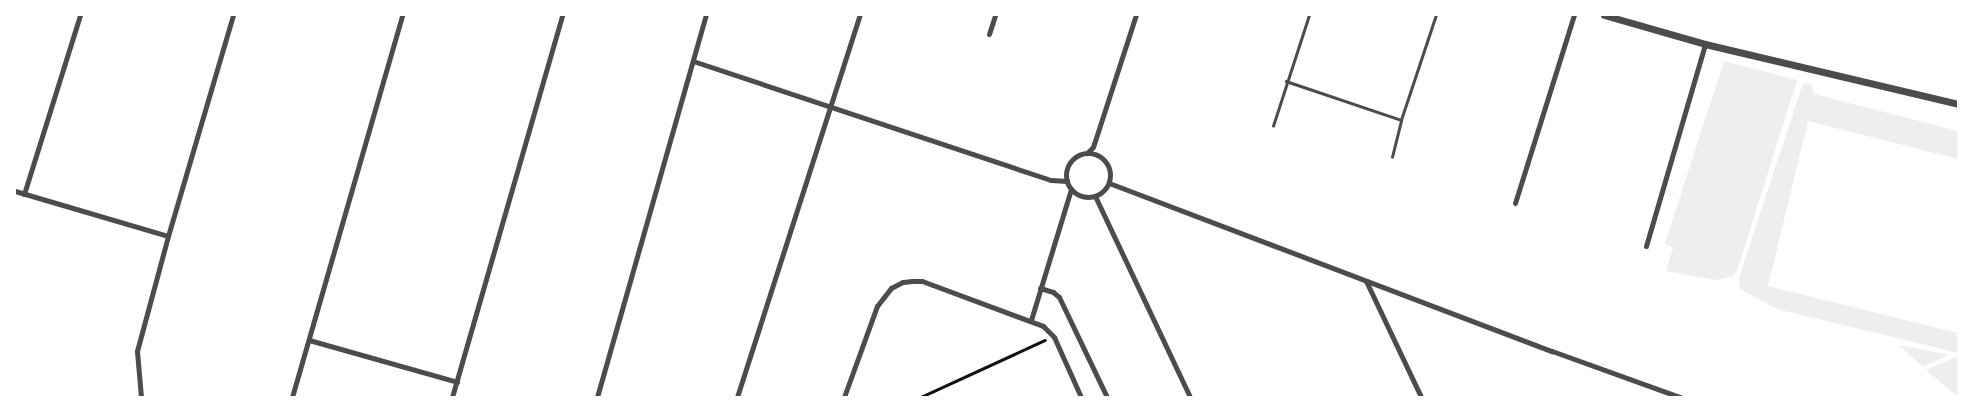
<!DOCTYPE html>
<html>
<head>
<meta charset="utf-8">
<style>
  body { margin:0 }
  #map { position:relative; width:1973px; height:412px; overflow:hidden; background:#fff; font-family:Manrope,sans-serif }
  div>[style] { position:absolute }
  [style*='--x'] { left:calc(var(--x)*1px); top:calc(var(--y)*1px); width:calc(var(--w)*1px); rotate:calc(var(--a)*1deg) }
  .green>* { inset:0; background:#eee }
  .path>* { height:2.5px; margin:-1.25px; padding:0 1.25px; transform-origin:1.25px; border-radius:1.25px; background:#111 }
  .service>* { height:2.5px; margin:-1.25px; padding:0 1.25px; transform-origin:1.25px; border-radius:1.25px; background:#4c4c4c }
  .minor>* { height:5px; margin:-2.5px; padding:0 2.5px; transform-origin:2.5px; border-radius:2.5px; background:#4c4c4c }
  .minor>.ring { margin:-2.5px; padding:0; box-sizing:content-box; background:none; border:5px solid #4c4c4c; border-radius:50% }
  .tertiary>* { height:7px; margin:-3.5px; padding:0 3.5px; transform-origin:3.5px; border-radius:3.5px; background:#4c4c4c }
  span { translate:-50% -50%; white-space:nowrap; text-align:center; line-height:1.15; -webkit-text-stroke:5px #fff; paint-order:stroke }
  .frame { position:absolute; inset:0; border:16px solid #fff; pointer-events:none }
</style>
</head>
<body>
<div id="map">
  <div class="green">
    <i style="clip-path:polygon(1724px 61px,1797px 80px,1737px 271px,1733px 276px,1717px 280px,1666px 271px,1673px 248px,1665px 243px)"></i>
    <i style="clip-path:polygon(1803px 83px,1812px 85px,1814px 94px,1958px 131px,1958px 159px,1808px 121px,1768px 286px,1958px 333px,1958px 353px,1777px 309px,1740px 289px,1739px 278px)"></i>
    <i style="clip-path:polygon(1899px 345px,1949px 355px,1923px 367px)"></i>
    <i style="clip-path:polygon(1956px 357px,1958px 358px,1958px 397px,1926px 370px)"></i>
  </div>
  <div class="path">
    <i style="--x:921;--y:397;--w:136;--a:-24.7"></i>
  </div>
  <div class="service">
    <i style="--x:1286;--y:81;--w:121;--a:18.7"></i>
    <i style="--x:1273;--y:126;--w:117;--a:-72"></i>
    <i style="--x:1392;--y:157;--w:38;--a:-76"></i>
    <i style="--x:1401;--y:120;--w:111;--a:-71.6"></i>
  </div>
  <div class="minor">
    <i style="--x:989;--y:34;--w:20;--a:-72"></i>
    <i style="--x:693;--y:61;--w:377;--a:18.4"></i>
    <i style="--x:1051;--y:180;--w:16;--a:4"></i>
    <i style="--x:1087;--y:153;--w:8;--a:-45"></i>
    <i style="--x:1093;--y:147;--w:139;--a:-72"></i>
    <i class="ring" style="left:1066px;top:153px;width:39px;height:39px"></i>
    <i style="--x:1109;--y:183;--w:474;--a:20.8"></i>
    <i style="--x:1552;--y:351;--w:136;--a:19.8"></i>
    <i style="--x:15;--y:191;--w:159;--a:16.4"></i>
    <i style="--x:24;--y:194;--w:188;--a:-72.6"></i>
    <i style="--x:1095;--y:196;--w:222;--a:64.7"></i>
    <i style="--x:1515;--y:203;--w:197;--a:-72.6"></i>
    <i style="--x:1646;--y:246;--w:210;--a:-73.7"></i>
    <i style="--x:1366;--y:281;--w:128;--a:64.6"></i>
    <i style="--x:1040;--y:288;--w:14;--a:17"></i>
    <i style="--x:1053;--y:292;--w:8;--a:40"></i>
    <i style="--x:1059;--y:297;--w:111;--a:64.4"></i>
    <i style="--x:1031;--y:320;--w:137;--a:-73"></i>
    <i style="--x:309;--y:340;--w:154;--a:15.8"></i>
    <i style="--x:141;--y:397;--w:46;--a:-95"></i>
    <i style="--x:137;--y:351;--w:119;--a:-74.9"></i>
    <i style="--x:168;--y:236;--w:230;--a:-73.6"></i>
    <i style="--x:292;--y:397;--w:398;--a:-73.9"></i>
    <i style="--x:452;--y:397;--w:398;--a:-73.9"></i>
    <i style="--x:597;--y:397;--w:397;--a:-74.1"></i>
    <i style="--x:737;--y:397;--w:401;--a:-72.2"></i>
    <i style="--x:844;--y:397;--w:97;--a:-70.1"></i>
    <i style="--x:877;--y:306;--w:23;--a:-52"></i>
    <i style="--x:891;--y:288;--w:13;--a:-27"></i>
    <i style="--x:903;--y:282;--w:9;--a:-6"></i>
    <i style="--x:912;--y:281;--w:10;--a:0"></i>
    <i style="--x:922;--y:281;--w:129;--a:20.4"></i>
    <i style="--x:1043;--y:326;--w:16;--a:45"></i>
    <i style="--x:1054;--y:337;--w:66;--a:65.8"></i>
  </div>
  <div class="tertiary">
    <i style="--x:1604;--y:15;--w:105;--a:16"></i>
    <i style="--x:1705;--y:44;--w:260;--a:13.3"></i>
  </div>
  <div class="frame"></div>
</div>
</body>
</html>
